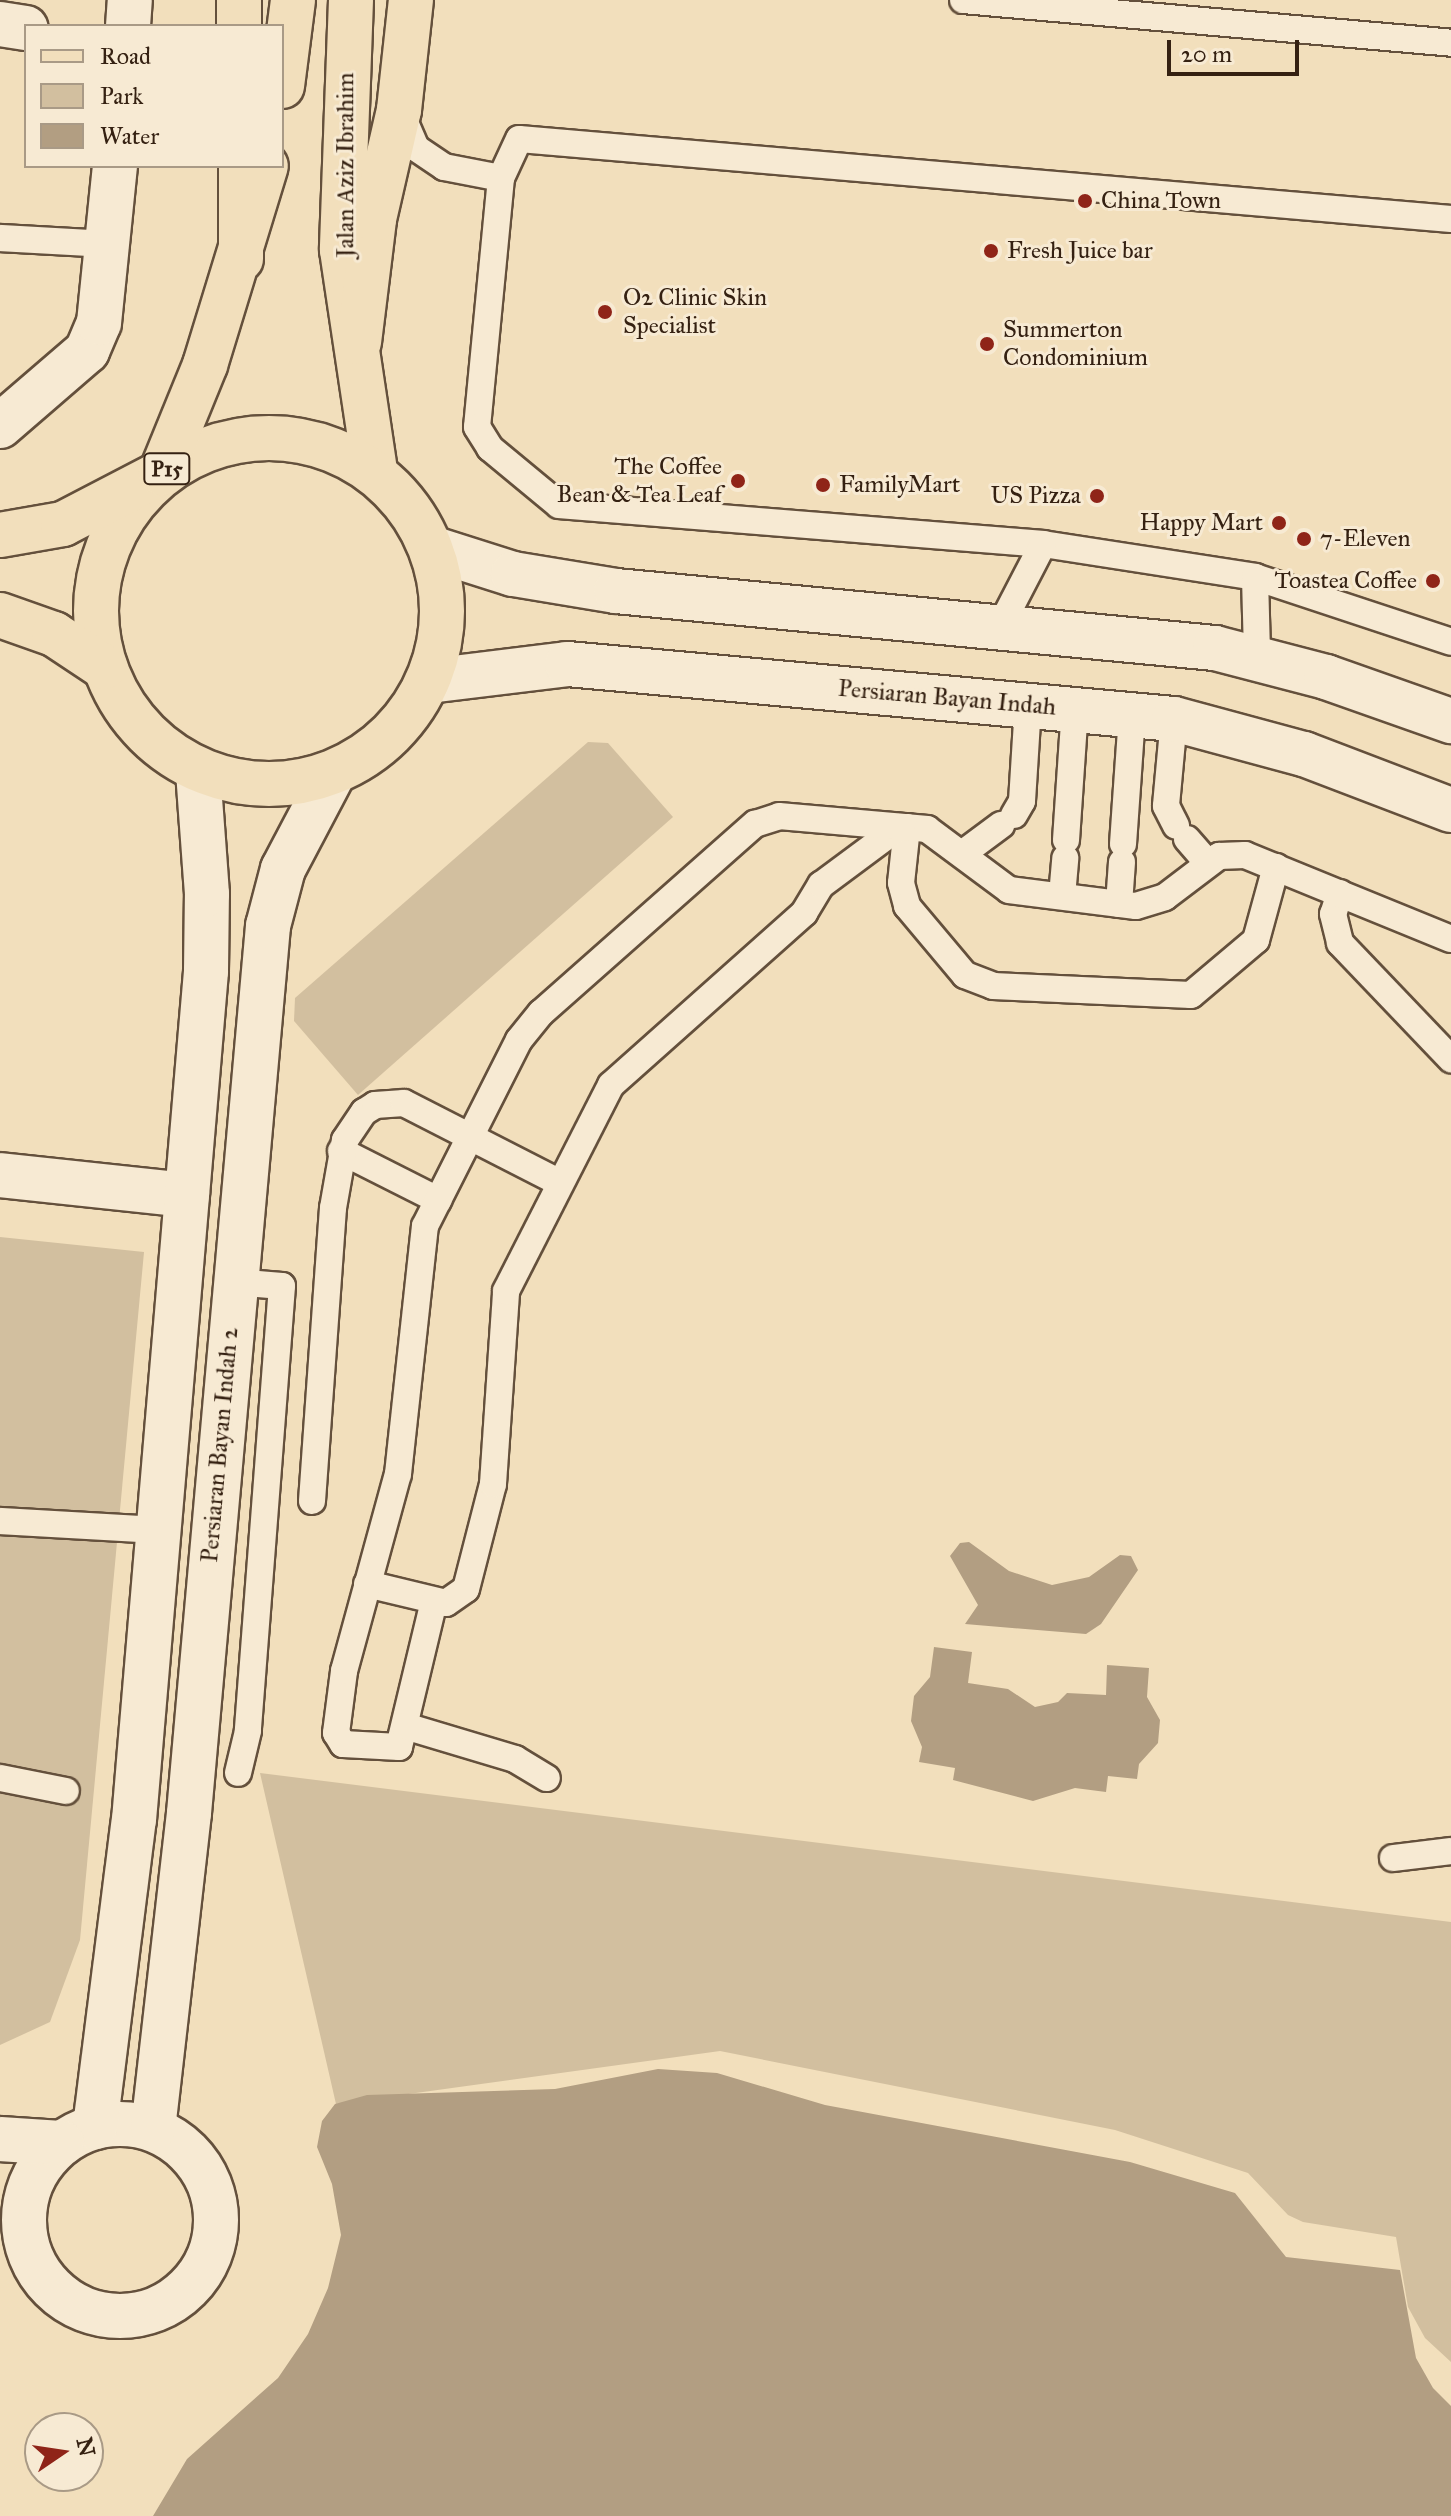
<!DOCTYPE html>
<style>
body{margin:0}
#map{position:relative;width:1451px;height:2516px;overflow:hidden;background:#f2dfbc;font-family:"IM FELL Great Primer",serif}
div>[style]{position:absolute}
.green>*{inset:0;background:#d2bf9f}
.water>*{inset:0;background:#b29e82}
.roads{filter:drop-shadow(2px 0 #64503c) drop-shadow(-2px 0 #64503c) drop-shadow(0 2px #64503c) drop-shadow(0 -2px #64503c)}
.lane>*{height:26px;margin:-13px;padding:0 13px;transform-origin:13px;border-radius:13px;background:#f7ead3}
.street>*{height:44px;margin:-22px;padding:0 22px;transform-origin:22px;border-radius:22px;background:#f7ead3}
.street>.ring{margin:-22px;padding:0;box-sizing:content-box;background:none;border:44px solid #f7ead3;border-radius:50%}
.secondary>*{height:44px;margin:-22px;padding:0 22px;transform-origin:22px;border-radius:22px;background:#f7ead3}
.primary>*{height:44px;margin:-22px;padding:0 22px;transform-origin:22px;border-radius:22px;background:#f2dfbc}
.primary>.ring{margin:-22px;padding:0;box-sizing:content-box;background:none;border:44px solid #f2dfbc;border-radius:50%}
.highway>*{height:44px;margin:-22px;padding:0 22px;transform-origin:22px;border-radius:22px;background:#f2dfbc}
.dots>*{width:22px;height:22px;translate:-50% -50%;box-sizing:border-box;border:4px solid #f7ead3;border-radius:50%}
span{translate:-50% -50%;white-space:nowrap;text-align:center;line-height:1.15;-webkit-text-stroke:6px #f7ead3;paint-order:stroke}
.shield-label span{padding:2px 6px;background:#f7ead3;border:2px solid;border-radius:6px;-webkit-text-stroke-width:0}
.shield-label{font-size:22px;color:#352112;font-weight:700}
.street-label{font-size:24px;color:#352112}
.poi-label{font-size:24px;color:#352112}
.left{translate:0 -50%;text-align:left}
.right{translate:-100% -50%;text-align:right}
.legend{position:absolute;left:24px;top:24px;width:260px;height:144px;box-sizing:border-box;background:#f7ead3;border:2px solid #a99a86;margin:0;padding:10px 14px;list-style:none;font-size:24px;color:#352112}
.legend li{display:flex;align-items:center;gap:16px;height:40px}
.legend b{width:40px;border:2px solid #a99a86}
.north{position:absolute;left:24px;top:2412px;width:80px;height:80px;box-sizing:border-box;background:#f7ead3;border:2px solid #a99a86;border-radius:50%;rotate:77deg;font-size:22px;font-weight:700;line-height:32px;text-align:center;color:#352112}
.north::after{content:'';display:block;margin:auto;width:28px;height:36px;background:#8f2418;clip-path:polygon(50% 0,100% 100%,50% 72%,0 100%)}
.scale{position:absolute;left:1167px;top:40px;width:132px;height:36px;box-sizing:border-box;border:4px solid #352112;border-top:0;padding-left:10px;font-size:24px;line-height:28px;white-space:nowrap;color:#352112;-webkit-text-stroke:6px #f7ead3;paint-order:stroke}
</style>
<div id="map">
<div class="green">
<i style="clip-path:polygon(588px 742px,608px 743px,673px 817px,358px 1095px,294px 1021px,295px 998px)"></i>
<i style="clip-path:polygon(0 1237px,144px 1252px,80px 1940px,50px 2022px,0 2045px)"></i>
<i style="clip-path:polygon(260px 1773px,1451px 1922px,1451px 2362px,1425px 2338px,1408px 2307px,1396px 2237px,1303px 2222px,1288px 2215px,1248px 2173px,1115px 2130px,720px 2051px,336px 2104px)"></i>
</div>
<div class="water">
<i style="clip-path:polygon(969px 1542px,1009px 1571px,1052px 1585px,1089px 1577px,1120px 1555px,1131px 1556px,1138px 1570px,1101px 1624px,1086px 1634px,965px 1624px,978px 1605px,950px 1556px,960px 1543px)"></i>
<i style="clip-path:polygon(934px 1647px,972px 1652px,968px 1683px,1008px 1689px,1035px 1707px,1058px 1702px,1067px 1693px,1106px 1695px,1107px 1665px,1149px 1668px,1147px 1697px,1160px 1720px,1158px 1743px,1139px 1764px,1137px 1779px,1108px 1776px,1106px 1792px,1075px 1788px,1033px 1801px,953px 1780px,955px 1768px,919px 1762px,922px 1747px,911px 1721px,914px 1696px,930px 1677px)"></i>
<i style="clip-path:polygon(658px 2069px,717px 2073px,825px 2105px,1130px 2162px,1235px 2193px,1286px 2257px,1400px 2270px,1416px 2358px,1433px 2388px,1451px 2406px,1451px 2516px,153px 2516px,187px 2459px,278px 2378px,308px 2334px,328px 2288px,341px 2235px,332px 2184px,317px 2147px,322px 2121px,335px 2104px,367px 2095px,555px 2089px)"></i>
</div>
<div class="roads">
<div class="lane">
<i style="left:963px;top:0;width:490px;rotate:5deg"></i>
<i style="left:400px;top:111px;width:40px;rotate:66.6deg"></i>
<i style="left:416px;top:148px;width:34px;rotate:34deg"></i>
<i style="left:444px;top:167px;width:58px;rotate:10.9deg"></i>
<i style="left:1451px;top:219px;width:935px;rotate:-175.09deg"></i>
<i style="left:519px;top:139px;width:43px;rotate:114.8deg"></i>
<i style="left:501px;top:178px;width:250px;rotate:95.5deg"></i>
<i style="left:477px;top:427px;width:25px;rotate:58deg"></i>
<i style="left:490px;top:448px;width:89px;rotate:39.6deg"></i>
<i style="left:559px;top:505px;width:486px;rotate:4.6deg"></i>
<i style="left:1043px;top:544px;width:215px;rotate:8.8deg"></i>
<i style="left:1255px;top:577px;width:206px;rotate:18.3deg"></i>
<i style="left:0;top:238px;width:108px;rotate:3.2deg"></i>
<i style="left:1255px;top:577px;width:79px;rotate:88.5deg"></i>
<i style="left:1000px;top:627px;width:93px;rotate:-62.6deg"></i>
<i style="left:1174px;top:719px;width:87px;rotate:95.3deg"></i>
<i style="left:1166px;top:806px;width:22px;rotate:63deg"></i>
<i style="left:1014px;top:815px;width:16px;rotate:-60deg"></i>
<i style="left:1022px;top:801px;width:96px;rotate:-86.4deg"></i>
<i style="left:907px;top:827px;width:56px;rotate:96.1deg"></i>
<i style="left:901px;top:883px;width:24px;rotate:75deg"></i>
<i style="left:907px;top:906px;width:90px;rotate:50deg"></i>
<i style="left:965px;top:975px;width:30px;rotate:21deg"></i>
<i style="left:993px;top:986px;width:198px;rotate:2.6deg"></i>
<i style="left:1191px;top:995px;width:85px;rotate:-40.2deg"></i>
<i style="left:1256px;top:940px;width:76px;rotate:-74.7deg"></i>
<i style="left:1187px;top:839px;width:32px;rotate:49deg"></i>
<i style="left:1066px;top:840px;width:131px;rotate:-86.1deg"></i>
<i style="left:1123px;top:844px;width:130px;rotate:-86deg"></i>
<i style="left:962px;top:854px;width:49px;rotate:-36.6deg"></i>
<i style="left:1340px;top:893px;width:22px;rotate:108deg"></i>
<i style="left:1333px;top:914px;width:30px;rotate:76deg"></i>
<i style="left:1340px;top:943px;width:161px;rotate:46.3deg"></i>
<i style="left:1062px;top:896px;width:38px;rotate:-85deg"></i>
<i style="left:1119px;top:904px;width:42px;rotate:-85.9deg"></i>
<i style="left:341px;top:1151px;width:109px;rotate:26.8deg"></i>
<i style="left:234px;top:1282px;width:48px;rotate:4.8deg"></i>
<i style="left:282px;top:1286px;width:446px;rotate:94.4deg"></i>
<i style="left:248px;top:1731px;width:43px;rotate:103.4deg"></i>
<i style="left:312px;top:1501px;width:294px;rotate:-85.9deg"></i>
<i style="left:333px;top:1208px;width:69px;rotate:-80deg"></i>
<i style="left:345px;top:1140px;width:34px;rotate:-56deg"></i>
<i style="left:364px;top:1112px;width:13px;rotate:-32deg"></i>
<i style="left:375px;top:1105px;width:29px;rotate:-4deg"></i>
<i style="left:404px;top:1103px;width:175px;rotate:27.1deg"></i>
<i style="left:0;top:1521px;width:158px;rotate:3.3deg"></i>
<i style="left:367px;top:1584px;width:81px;rotate:13.5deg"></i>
<i style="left:446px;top:1603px;width:24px;rotate:-35deg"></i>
<i style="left:466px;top:1589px;width:108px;rotate:-75.6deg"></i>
<i style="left:493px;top:1484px;width:193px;rotate:-86.1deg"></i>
<i style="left:506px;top:1291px;width:231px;rotate:-63deg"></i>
<i style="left:611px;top:1085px;width:259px;rotate:-41.7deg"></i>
<i style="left:804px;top:913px;width:33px;rotate:-59deg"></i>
<i style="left:821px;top:885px;width:97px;rotate:-36.6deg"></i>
<i style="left:434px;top:1601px;width:150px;rotate:103.5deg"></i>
<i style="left:399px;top:1747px;width:56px;rotate:-176.9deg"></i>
<i style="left:343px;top:1744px;width:13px;rotate:-122deg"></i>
<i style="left:336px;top:1733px;width:63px;rotate:-82.6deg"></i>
<i style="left:344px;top:1671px;width:204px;rotate:-74.7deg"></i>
<i style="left:398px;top:1474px;width:249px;rotate:-83.8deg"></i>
<i style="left:425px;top:1226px;width:208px;rotate:-63.2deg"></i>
<i style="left:519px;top:1040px;width:35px;rotate:-51deg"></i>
<i style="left:541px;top:1013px;width:286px;rotate:-41.5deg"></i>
<i style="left:755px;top:824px;width:25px;rotate:-18deg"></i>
<i style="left:779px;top:816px;width:149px;rotate:5deg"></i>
<i style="left:927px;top:829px;width:102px;rotate:36.6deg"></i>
<i style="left:1009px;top:890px;width:128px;rotate:7.2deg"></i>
<i style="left:1136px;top:906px;width:30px;rotate:-17deg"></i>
<i style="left:1165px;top:897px;width:68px;rotate:-37.2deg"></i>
<i style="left:1219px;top:856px;width:26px;rotate:-2deg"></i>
<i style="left:1245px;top:855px;width:222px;rotate:22.2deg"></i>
<i style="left:405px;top:1726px;width:115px;rotate:16.7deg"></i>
<i style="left:515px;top:1759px;width:37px;rotate:31deg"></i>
<i style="left:0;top:1778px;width:67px;rotate:11.1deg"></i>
<i style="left:1393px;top:1858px;width:58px;rotate:-6.9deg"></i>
</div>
<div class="street">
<i style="left:0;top:24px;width:26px;rotate:9deg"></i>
<i style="left:128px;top:26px;width:26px;rotate:-86deg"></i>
<i style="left:0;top:426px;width:115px;rotate:-40.8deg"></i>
<i style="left:87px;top:351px;width:30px;rotate:-67deg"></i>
<i style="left:99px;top:323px;width:158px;rotate:-84.2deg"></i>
<i style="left:0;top:1175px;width:188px;rotate:6.1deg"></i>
<i class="ring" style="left:24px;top:2124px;width:148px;height:148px"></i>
<i style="left:95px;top:2127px;width:309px;rotate:-82.8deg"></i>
<i style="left:134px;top:1820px;width:852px;rotate:-85.15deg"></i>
<i style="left:206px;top:971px;width:77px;rotate:-89.3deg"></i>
<i style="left:207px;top:894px;width:124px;rotate:-94.2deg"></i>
<i style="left:153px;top:2129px;width:318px;rotate:-83.5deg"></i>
<i style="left:189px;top:1813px;width:891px;rotate:-84.91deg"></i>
<i style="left:268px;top:926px;width:59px;rotate:-75.3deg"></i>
<i style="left:283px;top:869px;width:107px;rotate:-62.2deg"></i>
<i style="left:0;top:2139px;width:62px;rotate:3.7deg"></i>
</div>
<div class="secondary">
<i style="left:431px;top:548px;width:86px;rotate:17.6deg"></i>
<i style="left:513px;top:574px;width:104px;rotate:9.4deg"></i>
<i style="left:616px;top:591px;width:602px;rotate:5.44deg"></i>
<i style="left:1215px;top:648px;width:115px;rotate:14.6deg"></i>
<i style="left:1326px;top:677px;width:133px;rotate:19.4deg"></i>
<i style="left:429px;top:681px;width:139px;rotate:-7deg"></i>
<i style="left:567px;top:664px;width:609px;rotate:5.18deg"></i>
<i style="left:1174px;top:719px;width:135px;rotate:15.1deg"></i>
<i style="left:1304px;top:754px;width:157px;rotate:20.9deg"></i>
</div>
<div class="primary">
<i style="left:351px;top:0;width:250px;rotate:92.1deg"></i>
<i style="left:342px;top:250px;width:224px;rotate:81.5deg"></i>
<i style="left:282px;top:86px;width:87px;rotate:-82.7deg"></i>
<i class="ring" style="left:96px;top:438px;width:302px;height:302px"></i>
<i style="left:0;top:535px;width:64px;rotate:-9.9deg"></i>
<i style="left:63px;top:524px;width:110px;rotate:-27.5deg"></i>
<i style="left:161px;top:473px;width:117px;rotate:-67.8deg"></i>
<i style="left:205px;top:365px;width:208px;rotate:-73deg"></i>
<i style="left:0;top:615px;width:57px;rotate:19.4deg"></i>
<i style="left:54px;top:634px;width:60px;rotate:33.4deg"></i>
</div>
<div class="highway">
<i style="left:239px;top:0;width:26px;rotate:90deg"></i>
<i style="left:241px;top:166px;width:93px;rotate:90deg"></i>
<i style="left:359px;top:342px;width:124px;rotate:-83deg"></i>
<i style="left:374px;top:219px;width:112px;rotate:-77.1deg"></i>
<i style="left:399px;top:110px;width:111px;rotate:-83.8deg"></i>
</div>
</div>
<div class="dots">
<i style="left:1085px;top:201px;background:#8f2418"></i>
<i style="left:991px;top:251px;background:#8f2418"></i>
<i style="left:605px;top:312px;background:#8f2418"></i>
<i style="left:987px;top:344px;background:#8f2418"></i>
<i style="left:738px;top:481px;background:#8f2418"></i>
<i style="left:823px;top:485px;background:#8f2418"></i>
<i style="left:1097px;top:496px;background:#8f2418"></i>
<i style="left:1279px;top:523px;background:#8f2418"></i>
<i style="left:1304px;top:539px;background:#8f2418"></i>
<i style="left:1433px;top:581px;background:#8f2418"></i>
</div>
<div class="shield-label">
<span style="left:167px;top:469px">P15</span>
</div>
<div class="street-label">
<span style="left:346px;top:165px;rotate:-90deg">Jalan Aziz Ibrahim</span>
<span style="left:947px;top:698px;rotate:5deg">Persiaran Bayan Indah</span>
<span style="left:220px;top:1445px;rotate:-85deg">Persiaran Bayan Indah 2</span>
</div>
<div class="poi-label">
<span class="left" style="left:1101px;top:201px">China Town</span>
<span class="left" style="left:1007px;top:251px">Fresh Juice bar</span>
<span class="left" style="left:623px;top:312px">O2 Clinic Skin<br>Specialist</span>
<span class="left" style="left:1003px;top:344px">Summerton<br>Condominium</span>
<span class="right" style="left:722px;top:481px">The Coffee<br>Bean &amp; Tea Leaf</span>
<span class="left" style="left:839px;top:485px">FamilyMart</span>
<span class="right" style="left:1081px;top:496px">US Pizza</span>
<span class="right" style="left:1263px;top:523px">Happy Mart</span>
<span class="left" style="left:1320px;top:539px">7-Eleven</span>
<span class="right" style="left:1417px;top:581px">Toastea Coffee</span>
</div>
<ul class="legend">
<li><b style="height:10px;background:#f2dfbc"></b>Road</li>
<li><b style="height:22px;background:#d2bf9f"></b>Park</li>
<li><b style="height:22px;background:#b29e82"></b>Water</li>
</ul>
<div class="north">N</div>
<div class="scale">20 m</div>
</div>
